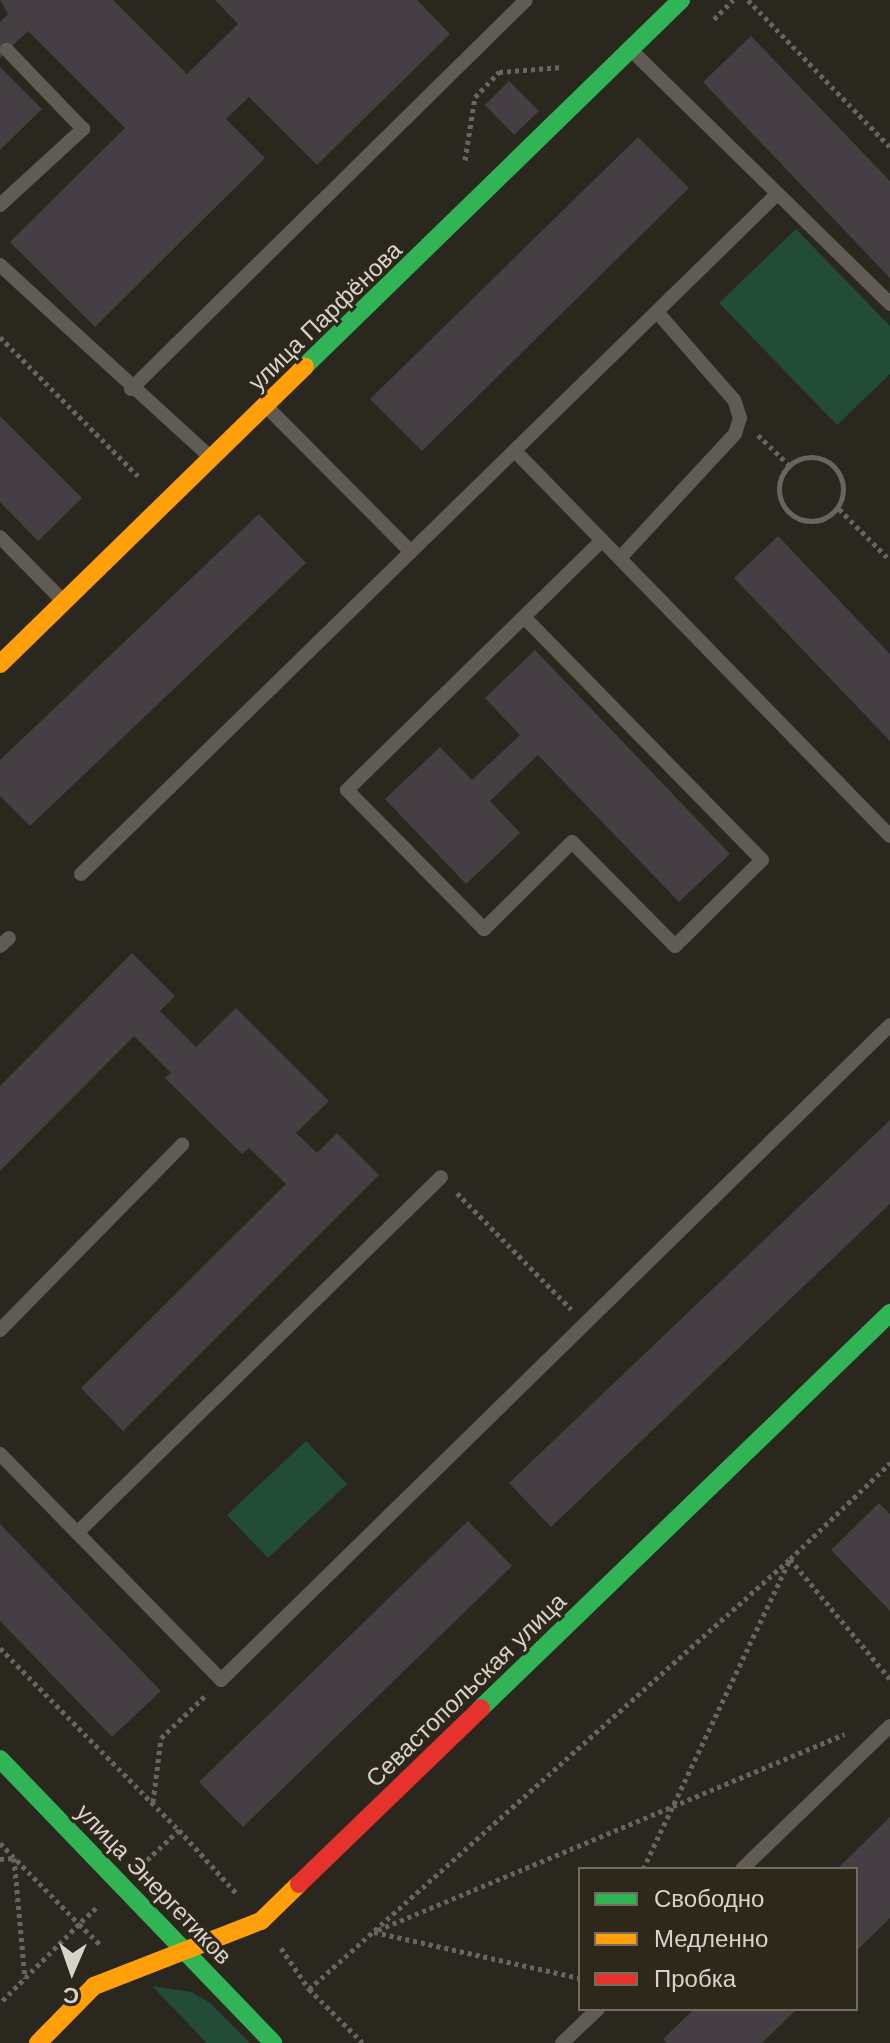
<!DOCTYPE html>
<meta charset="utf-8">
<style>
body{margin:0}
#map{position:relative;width:890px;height:2043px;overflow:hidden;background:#2a271f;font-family:Helvetica,sans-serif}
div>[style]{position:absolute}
.green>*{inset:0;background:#234c38}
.building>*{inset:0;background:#453e42}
.path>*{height:5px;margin-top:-2.5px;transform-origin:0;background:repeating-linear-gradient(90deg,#6a645f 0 4px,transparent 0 8px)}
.path>.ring{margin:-2.5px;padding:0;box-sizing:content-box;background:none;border:5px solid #6a645f;border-radius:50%}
.lane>*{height:14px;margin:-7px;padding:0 7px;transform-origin:7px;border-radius:7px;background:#615b55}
.fast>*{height:18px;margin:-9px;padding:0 9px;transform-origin:9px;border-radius:9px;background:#30b455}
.slow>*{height:18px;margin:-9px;padding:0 9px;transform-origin:9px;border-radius:9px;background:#ff9f0a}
.jam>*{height:18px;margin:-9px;padding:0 9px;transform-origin:9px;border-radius:9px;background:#e5322d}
span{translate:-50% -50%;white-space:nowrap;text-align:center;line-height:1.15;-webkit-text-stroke:6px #2e281b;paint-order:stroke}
.street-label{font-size:24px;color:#d7d3cb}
.legend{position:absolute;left:578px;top:1867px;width:280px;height:144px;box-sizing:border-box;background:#2e281b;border:2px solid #726c61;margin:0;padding:10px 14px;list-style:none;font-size:24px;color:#d7d3cb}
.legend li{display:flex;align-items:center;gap:16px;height:40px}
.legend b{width:40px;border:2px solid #726c61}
.north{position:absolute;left:32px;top:1931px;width:80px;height:80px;-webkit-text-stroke:6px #2e281b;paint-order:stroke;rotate:182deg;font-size:22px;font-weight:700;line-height:32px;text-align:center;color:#d7d3cb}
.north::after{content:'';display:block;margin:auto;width:28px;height:36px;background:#d7d3cb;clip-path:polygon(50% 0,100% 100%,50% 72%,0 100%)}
</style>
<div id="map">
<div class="green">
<i style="clip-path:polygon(796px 229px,890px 326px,890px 374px,837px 425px,719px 303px)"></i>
<i style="clip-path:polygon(306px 1441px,347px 1484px,268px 1558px,227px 1515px)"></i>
<i style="clip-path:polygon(152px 1986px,191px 1992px,209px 2002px,250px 2043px,207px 2043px)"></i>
</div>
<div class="building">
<i style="clip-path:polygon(0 0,113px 0,187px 74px,238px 24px,215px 0,417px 0,450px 34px,317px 165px,249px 97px,226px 119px,265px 158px,95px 327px,10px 242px,125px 128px,28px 31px,0 58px,0 22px,8px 14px)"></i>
<i style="clip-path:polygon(751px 36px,890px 181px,890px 278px,703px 82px)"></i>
<i style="clip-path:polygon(0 67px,42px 109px,0 150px)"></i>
<i style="clip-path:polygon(509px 81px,539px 111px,514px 135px,485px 105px)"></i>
<i style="clip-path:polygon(638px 137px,689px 188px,422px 451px,370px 399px)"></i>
<i style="clip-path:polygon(0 416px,82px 498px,38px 541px,0 502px)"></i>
<i style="clip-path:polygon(259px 514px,306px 563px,30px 826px,0 796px,0 760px)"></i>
<i style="clip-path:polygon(778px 536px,890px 654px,890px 741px,734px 578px)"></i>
<i style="clip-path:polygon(535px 650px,730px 854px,679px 902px,538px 755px,490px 801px,520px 833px,466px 884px,385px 799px,440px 747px,472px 780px,520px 735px,485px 698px)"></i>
<i style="clip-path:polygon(132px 953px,175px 996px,160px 1011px,196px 1047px,236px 1008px,329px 1101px,296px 1133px,317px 1153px,337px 1133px,379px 1175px,123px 1431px,81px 1388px,286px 1184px,249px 1148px,242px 1154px,165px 1078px,171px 1073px,134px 1036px,0 1171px,0 1086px)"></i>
<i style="clip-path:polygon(890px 1120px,890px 1204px,551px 1527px,509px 1483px)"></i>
<i style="clip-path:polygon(879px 1503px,890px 1514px,890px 1611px,831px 1550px)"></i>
<i style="clip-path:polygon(468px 1521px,512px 1566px,243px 1827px,199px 1782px)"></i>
<i style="clip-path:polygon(0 1524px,161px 1691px,112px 1737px,0 1621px)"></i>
<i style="clip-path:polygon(890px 1817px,890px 1918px,856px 1951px,856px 1869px,837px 1869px)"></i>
<i style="clip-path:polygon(694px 2009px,797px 2009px,762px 2043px,667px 2043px,663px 2039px)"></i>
</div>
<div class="path">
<i style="left:748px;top:0;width:204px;rotate:46deg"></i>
<i style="left:714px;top:19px;width:27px;rotate:-45deg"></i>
<i style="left:465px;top:160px;width:64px;rotate:-81deg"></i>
<i style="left:475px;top:97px;width:35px;rotate:-46deg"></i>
<i style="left:499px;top:72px;width:63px;rotate:-4.5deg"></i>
<i style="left:0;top:337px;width:199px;rotate:45.2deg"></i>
<i style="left:758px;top:435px;width:42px;rotate:44deg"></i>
<i class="ring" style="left:779px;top:457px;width:59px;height:59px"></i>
<i style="left:839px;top:509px;width:72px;rotate:45deg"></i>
<i style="left:457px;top:1193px;width:163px;rotate:45.5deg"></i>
<i style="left:0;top:1648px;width:255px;rotate:45.5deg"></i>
<i style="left:153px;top:1802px;width:64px;rotate:-82.9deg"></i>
<i style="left:161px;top:1738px;width:61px;rotate:-43.7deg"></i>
<i style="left:0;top:1843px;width:113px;rotate:45.7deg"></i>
<i style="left:79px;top:1924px;width:112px;rotate:135deg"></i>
<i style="left:0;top:1859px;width:14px;rotate:-4deg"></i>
<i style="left:14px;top:1858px;width:121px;rotate:84.8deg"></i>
<i style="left:147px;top:1860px;width:44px;rotate:-43.2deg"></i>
<i style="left:179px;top:1830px;width:86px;rotate:47.8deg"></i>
<i style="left:643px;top:1869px;width:343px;rotate:-64.6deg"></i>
<i style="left:790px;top:1559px;width:156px;rotate:50.2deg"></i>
<i style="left:96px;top:1908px;width:23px;rotate:137deg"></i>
<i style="left:79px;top:1924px;width:30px;rotate:44deg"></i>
<i style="left:378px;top:1930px;width:506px;rotate:-22.77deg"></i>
<i style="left:374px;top:1932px;width:211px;rotate:12.6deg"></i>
<i style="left:281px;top:1948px;width:50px;rotate:55.7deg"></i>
<i style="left:309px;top:1989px;width:76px;rotate:45deg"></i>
<i style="left:309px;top:1989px;width:645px;rotate:-41.8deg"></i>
<i style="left:790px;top:1559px;width:139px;rotate:-43.8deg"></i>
</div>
<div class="lane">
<i style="left:631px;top:50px;width:363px;rotate:44.4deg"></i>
<i style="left:0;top:205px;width:113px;rotate:-42.5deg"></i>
<i style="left:83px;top:129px;width:110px;rotate:-133.9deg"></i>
<i style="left:0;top:265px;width:286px;rotate:42.4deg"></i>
<i style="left:131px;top:389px;width:554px;rotate:-44.56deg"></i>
<i style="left:267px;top:407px;width:204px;rotate:45.2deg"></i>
<i style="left:515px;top:451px;width:537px;rotate:45.75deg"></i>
<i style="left:0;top:537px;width:91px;rotate:45.4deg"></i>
<i style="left:620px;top:558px;width:169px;rotate:-47.2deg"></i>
<i style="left:735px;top:434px;width:17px;rotate:-73deg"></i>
<i style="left:740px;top:418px;width:19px;rotate:-108deg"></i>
<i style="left:734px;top:400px;width:117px;rotate:-131.2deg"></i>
<i style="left:524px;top:617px;width:340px;rotate:45.6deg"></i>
<i style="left:762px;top:860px;width:122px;rotate:135.3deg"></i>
<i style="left:675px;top:946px;width:146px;rotate:-134.7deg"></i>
<i style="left:572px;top:842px;width:124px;rotate:135.3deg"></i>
<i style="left:484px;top:929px;width:195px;rotate:-134.6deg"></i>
<i style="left:347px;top:790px;width:357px;rotate:-44.4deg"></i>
<i style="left:81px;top:874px;width:973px;rotate:-44.33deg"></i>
<i style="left:0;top:946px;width:12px;rotate:-42deg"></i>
<i style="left:0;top:1330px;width:260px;rotate:-45.5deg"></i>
<i style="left:0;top:1454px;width:316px;rotate:45.6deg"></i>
<i style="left:221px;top:1680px;width:936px;rotate:-44.39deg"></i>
<i style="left:77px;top:1533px;width:509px;rotate:-44.36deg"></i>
<i style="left:742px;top:1869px;width:206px;rotate:-44deg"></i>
<i style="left:562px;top:2043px;width:50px;rotate:-43.4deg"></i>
</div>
<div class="fast">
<i style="left:305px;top:366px;width:525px;rotate:-44.23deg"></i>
<i style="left:481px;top:1708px;width:569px;rotate:-44deg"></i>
<i style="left:0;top:1759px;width:394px;rotate:46.1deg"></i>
</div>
<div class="slow">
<i style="left:0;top:664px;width:426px;rotate:-44.3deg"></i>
<i style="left:38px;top:2043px;width:80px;rotate:-45.5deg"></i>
<i style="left:94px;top:1986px;width:179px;rotate:-21.3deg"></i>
<i style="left:261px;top:1921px;width:53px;rotate:-44.2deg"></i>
</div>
<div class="jam">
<i style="left:299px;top:1884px;width:253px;rotate:-44deg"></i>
</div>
<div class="street-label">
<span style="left:325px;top:316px;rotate:-44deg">улица Парфёнова</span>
<span style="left:466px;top:1690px;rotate:-44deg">Севастопольская улица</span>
<span style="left:154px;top:1884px;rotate:46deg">улица Энергетиков</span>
</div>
<ul class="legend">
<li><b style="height:10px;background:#30b455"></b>Свободно</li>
<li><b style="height:10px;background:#ff9f0a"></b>Медленно</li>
<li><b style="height:10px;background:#e5322d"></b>Пробка</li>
</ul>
<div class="north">С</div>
</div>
